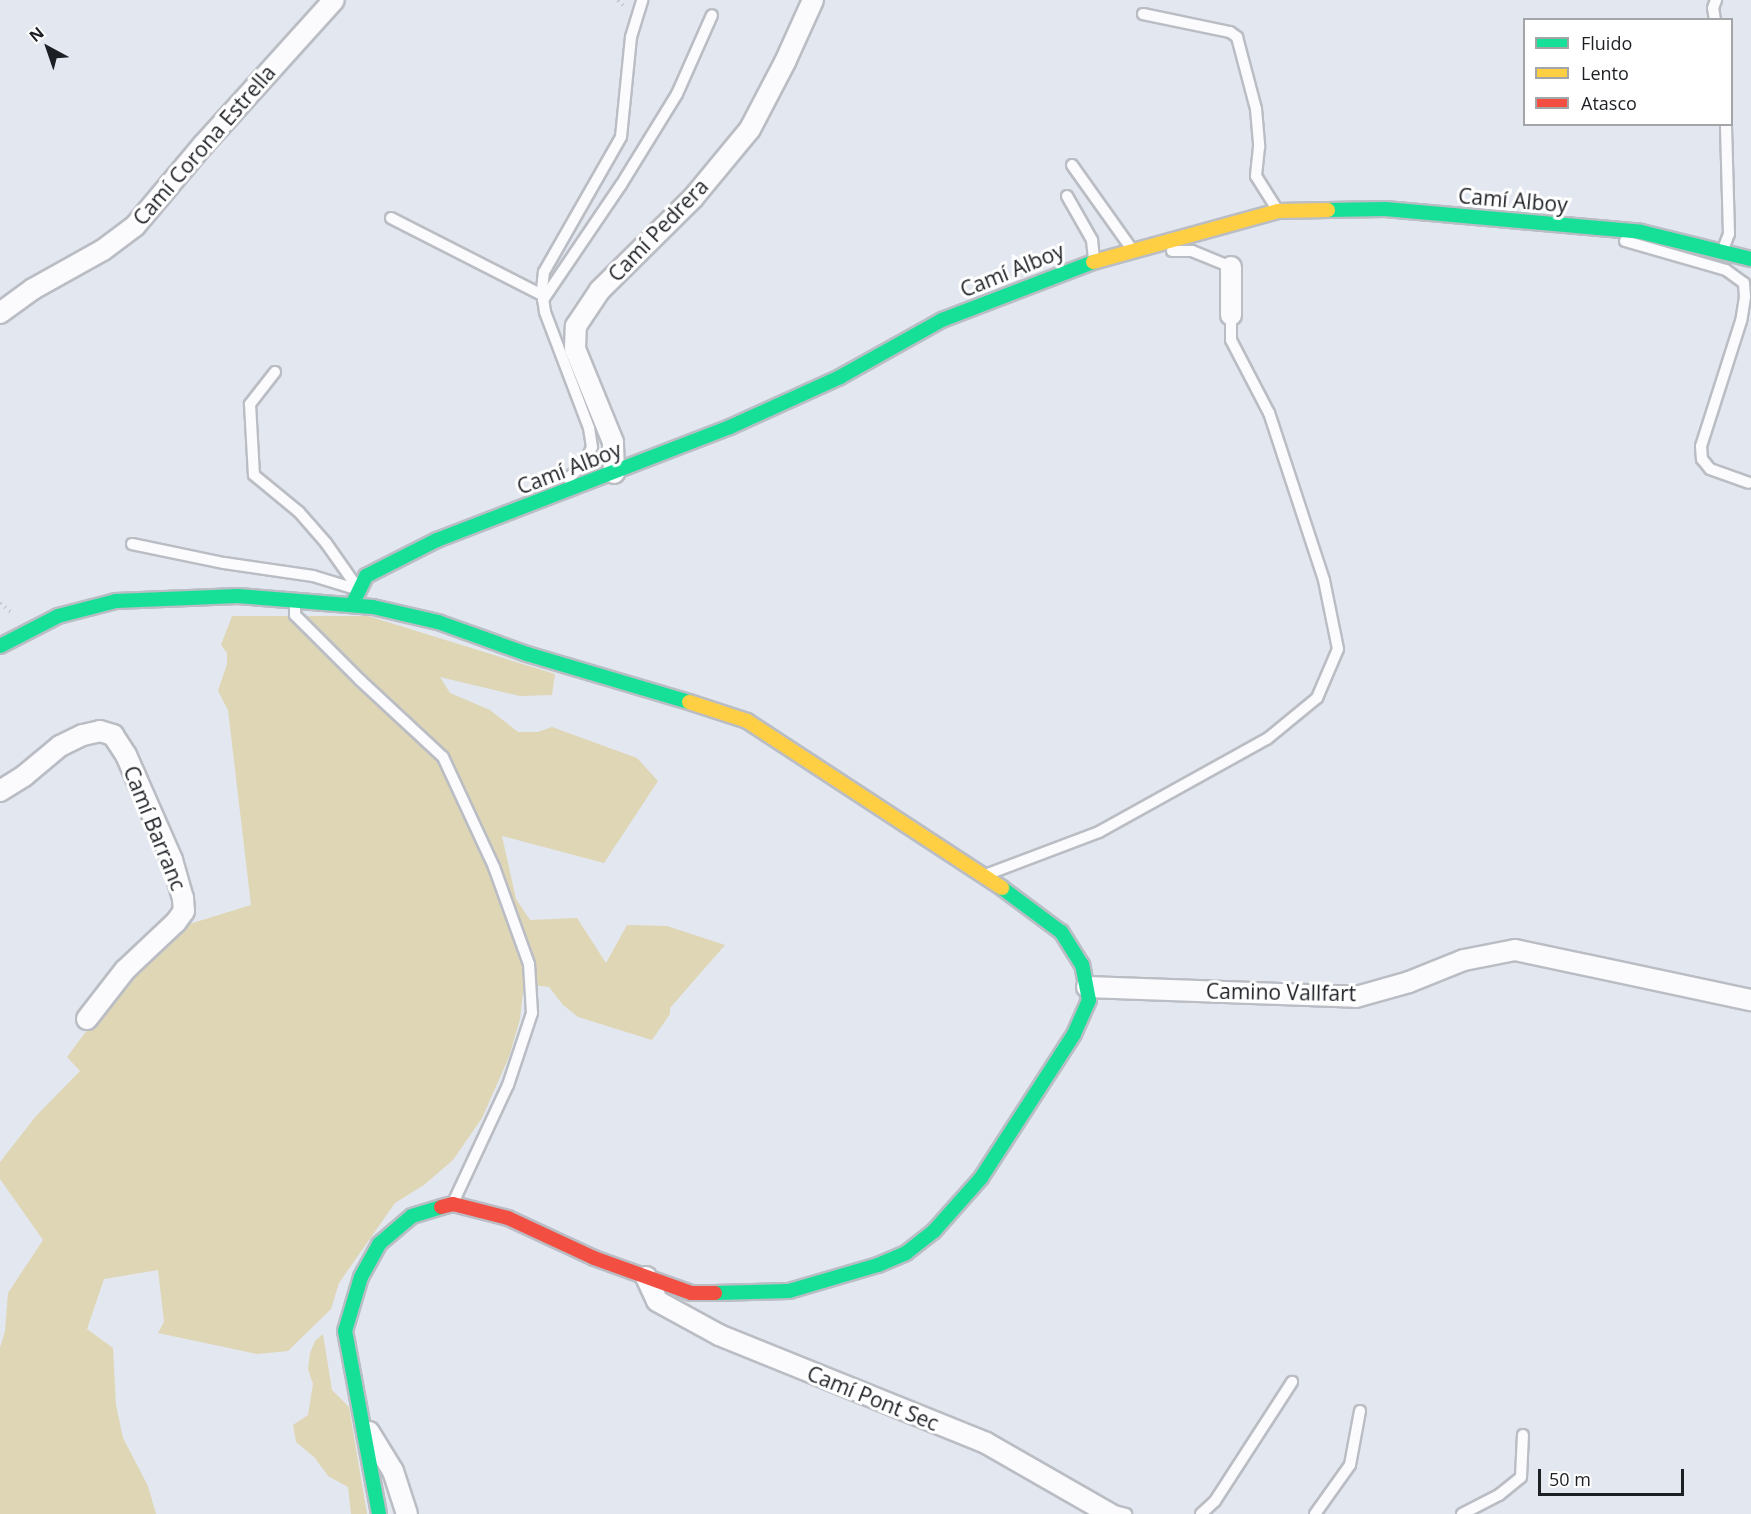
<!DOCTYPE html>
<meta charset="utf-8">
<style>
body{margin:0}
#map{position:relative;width:1751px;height:1514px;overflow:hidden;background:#e3e7f0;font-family:"Open Sans",sans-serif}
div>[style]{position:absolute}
.green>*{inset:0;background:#ded6b5}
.path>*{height:4px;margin-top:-2px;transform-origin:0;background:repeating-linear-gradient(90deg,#c6c8cb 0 1.5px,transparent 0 6px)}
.roads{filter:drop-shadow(2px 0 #babdc4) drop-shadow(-2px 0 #babdc4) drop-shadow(0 2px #babdc4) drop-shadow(0 -2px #babdc4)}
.lane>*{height:10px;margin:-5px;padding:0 5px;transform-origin:5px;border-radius:5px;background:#fbfbfd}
.street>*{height:20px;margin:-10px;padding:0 10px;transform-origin:10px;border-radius:10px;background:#fbfbfd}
.fast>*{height:14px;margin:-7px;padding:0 7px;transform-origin:7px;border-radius:7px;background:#16e098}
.slow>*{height:14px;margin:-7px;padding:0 7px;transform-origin:7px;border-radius:7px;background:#ffcf43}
.jam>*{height:14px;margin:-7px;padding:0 7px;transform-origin:7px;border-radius:7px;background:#f24e42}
span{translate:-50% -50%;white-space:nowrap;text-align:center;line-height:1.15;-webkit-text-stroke:6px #fff;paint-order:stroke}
.street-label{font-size:21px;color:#1c1f24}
.legend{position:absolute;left:1523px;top:18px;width:210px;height:108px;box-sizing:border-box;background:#fff;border:2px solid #a4a5a7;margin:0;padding:8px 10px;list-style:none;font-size:18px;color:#1c1f24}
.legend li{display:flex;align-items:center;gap:12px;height:30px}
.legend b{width:30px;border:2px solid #a4a5a7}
.north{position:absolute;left:18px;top:18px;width:60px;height:60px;-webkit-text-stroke:4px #fff;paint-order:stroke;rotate:320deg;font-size:16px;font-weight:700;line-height:24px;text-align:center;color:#1c1f24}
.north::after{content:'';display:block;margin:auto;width:21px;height:27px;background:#1c1f24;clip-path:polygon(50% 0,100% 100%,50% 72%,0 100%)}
.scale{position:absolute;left:1538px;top:1469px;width:146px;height:27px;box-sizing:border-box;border:3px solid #1c1f24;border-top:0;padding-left:8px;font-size:18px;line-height:21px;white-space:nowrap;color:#1c1f24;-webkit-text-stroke:4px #fff;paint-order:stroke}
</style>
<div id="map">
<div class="green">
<i style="clip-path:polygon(232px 616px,368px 616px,555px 674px,552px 695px,520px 696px,440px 677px,450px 693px,490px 710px,518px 732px,538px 732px,552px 727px,637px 758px,658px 781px,604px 863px,502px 836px,516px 899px,530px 920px,577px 918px,606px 963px,627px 925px,667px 926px,725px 945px,670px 1008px,670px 1014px,652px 1040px,578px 1017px,563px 1005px,549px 987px,524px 984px,520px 1019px,509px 1057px,482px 1118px,453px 1160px,424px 1185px,395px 1203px,339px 1283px,331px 1309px,288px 1351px,257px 1354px,158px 1333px,164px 1322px,158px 1270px,104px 1279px,87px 1329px,113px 1348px,116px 1405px,123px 1438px,148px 1486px,156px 1514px,0 1514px,0 1348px,5px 1331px,8px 1293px,43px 1240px,0 1179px,0 1162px,36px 1116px,80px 1071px,67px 1057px,132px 970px,183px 926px,251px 905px,228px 710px,218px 691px,227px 664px,227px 653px,221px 645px)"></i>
<i style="clip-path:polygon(323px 1334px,332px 1390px,349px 1407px,367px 1514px,351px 1514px,348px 1487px,328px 1476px,315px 1458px,296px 1442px,293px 1425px,308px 1415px,313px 1384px,308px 1369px,310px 1353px,315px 1341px)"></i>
</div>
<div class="path">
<i style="left:618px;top:0;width:11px;rotate:45deg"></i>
<i style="left:0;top:603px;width:17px;rotate:40deg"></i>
</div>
<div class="roads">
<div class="lane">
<i style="left:1143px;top:14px;width:89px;rotate:11.7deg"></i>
<i style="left:1230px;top:32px;width:9px;rotate:36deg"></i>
<i style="left:1237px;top:37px;width:74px;rotate:75.2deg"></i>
<i style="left:1256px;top:109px;width:38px;rotate:85deg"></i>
<i style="left:1259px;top:147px;width:29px;rotate:96deg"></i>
<i style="left:1256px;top:176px;width:41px;rotate:57.8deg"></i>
<i style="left:1715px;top:20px;width:12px;rotate:-99deg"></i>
<i style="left:1713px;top:8px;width:9px;rotate:-69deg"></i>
<i style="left:1072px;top:165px;width:102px;rotate:54.6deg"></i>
<i style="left:1067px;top:196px;width:51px;rotate:60.4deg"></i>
<i style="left:1092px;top:240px;width:20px;rotate:84deg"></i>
<i style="left:391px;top:218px;width:169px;rotate:27deg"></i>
<i style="left:1625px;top:241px;width:105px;rotate:16deg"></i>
<i style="left:1726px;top:270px;width:22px;rotate:36deg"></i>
<i style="left:1744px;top:283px;width:14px;rotate:86deg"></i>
<i style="left:1745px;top:297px;width:24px;rotate:99deg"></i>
<i style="left:1741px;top:321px;width:131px;rotate:107.7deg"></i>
<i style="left:1701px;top:446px;width:13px;rotate:86deg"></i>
<i style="left:1702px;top:459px;width:13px;rotate:51deg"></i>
<i style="left:1710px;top:469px;width:41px;rotate:19.7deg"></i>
<i style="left:1172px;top:251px;width:20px"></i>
<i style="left:1192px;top:251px;width:42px;rotate:22.3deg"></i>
<i style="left:1722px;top:252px;width:19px;rotate:-69deg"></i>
<i style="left:1729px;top:234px;width:110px;rotate:-91.6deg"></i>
<i style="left:543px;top:300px;width:139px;rotate:-55.9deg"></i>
<i style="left:621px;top:185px;width:107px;rotate:-58.4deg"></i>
<i style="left:677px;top:94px;width:86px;rotate:-66.1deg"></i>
<i style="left:275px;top:372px;width:41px;rotate:128deg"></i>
<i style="left:250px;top:404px;width:71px;rotate:86.8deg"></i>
<i style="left:254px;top:475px;width:58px;rotate:39.4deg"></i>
<i style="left:299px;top:512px;width:41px;rotate:48.9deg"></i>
<i style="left:326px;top:543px;width:54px;rotate:54.8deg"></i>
<i style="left:568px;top:478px;width:22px;rotate:-39deg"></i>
<i style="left:585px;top:464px;width:18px;rotate:-68deg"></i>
<i style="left:592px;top:447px;width:19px;rotate:-99deg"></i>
<i style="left:589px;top:428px;width:124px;rotate:-110.8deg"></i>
<i style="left:545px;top:312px;width:22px;rotate:-98deg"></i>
<i style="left:542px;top:290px;width:18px;rotate:-84deg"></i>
<i style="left:544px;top:272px;width:155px;rotate:-60.3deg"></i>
<i style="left:621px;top:137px;width:100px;rotate:-84.3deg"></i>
<i style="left:631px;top:37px;width:39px;rotate:-73deg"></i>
<i style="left:132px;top:544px;width:94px;rotate:11.7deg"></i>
<i style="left:224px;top:563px;width:90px;rotate:8.3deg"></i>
<i style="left:313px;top:576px;width:48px;rotate:16.9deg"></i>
<i style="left:295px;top:601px;width:14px;rotate:90deg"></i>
<i style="left:295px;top:615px;width:92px;rotate:45deg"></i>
<i style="left:360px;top:680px;width:113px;rotate:42.9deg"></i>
<i style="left:443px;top:757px;width:121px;rotate:65.1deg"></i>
<i style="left:494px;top:867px;width:103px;rotate:70.2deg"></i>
<i style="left:529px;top:964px;width:49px;rotate:86.5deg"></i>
<i style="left:532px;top:1013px;width:76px;rotate:108.4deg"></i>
<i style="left:508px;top:1085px;width:130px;rotate:115deg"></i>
<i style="left:988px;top:874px;width:119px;rotate:-20.7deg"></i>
<i style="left:1099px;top:832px;width:192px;rotate:-29deg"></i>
<i style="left:1267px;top:739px;width:65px;rotate:-39.4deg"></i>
<i style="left:1317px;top:698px;width:53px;rotate:-66.8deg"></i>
<i style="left:1338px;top:649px;width:70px;rotate:-101.5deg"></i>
<i style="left:1324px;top:580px;width:176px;rotate:-108.2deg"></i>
<i style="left:1269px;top:413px;width:82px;rotate:-117.5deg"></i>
<i style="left:1231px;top:340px;width:25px;rotate:-90deg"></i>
<i style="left:1107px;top:1509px;width:20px;rotate:15deg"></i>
<i style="left:1201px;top:1514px;width:19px;rotate:-43deg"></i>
<i style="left:1215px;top:1501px;width:142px;rotate:-57.1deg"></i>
<i style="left:1315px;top:1514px;width:60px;rotate:-54.5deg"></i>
<i style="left:1350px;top:1465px;width:55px;rotate:-79.5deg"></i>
<i style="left:1462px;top:1514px;width:42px;rotate:-27.2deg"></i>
<i style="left:1499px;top:1495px;width:28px;rotate:-39deg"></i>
<i style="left:1521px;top:1477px;width:42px;rotate:-87.3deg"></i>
</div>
<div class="street">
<i style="left:1231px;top:267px;width:48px;rotate:90deg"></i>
<i style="left:0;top:313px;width:41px;rotate:-36deg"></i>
<i style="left:33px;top:289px;width:80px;rotate:-29.1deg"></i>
<i style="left:103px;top:250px;width:40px;rotate:-37deg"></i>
<i style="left:135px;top:226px;width:106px;rotate:-50deg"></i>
<i style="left:203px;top:145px;width:195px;rotate:-47.9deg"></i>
<i style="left:614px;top:473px;width:31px;rotate:-92deg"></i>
<i style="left:613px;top:442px;width:100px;rotate:-112.2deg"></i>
<i style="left:575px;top:349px;width:23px;rotate:-88deg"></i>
<i style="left:576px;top:326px;width:43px;rotate:-56.3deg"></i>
<i style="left:600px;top:290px;width:131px;rotate:-44.7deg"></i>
<i style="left:693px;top:198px;width:89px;rotate:-50.4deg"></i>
<i style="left:750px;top:129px;width:76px;rotate:-62.4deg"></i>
<i style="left:785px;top:62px;width:68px;rotate:-65.7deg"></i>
<i style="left:0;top:791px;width:28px;rotate:-32deg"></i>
<i style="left:24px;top:776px;width:47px;rotate:-39.8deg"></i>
<i style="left:60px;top:746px;width:25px;rotate:-26deg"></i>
<i style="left:83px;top:735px;width:17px;rotate:-13deg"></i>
<i style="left:100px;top:731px;width:14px;rotate:17deg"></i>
<i style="left:113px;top:735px;width:24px;rotate:57deg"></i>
<i style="left:126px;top:755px;width:115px;rotate:66.3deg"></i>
<i style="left:172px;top:860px;width:40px;rotate:74deg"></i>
<i style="left:183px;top:898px;width:13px;rotate:86deg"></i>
<i style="left:184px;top:911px;width:14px;rotate:126deg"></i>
<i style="left:176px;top:922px;width:70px;rotate:136.7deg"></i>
<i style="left:125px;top:970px;width:62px;rotate:127.8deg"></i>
<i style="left:1087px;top:987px;width:269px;rotate:2.1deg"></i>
<i style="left:1356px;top:997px;width:55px;rotate:-15.8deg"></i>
<i style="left:1409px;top:982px;width:59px;rotate:-21.8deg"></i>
<i style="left:1464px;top:960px;width:52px;rotate:-11.1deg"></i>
<i style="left:1515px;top:950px;width:241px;rotate:12deg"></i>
<i style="left:646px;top:1277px;width:26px;rotate:65deg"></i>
<i style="left:657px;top:1301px;width:71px;rotate:28.7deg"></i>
<i style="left:719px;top:1335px;width:288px;rotate:22deg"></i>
<i style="left:986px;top:1443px;width:143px;rotate:29.8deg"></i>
<i style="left:369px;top:1432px;width:46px;rotate:58.4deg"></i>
<i style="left:393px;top:1471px;width:45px;rotate:72deg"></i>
</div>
<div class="fast">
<i style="left:1328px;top:210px;width:57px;rotate:-1deg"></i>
<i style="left:1385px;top:209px;width:257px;rotate:5.1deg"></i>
<i style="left:1641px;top:232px;width:113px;rotate:13.8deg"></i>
<i style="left:352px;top:605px;width:32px;rotate:-64deg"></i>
<i style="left:366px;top:576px;width:80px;rotate:-26.9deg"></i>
<i style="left:437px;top:540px;width:314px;rotate:-21.1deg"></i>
<i style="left:730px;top:427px;width:121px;rotate:-24.4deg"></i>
<i style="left:840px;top:377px;width:117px;rotate:-29.2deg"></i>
<i style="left:942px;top:320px;width:162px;rotate:-21deg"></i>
<i style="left:0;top:646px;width:65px;rotate:-27.3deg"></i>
<i style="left:58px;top:616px;width:60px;rotate:-14.5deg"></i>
<i style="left:116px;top:601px;width:122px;rotate:-2.3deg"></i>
<i style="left:238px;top:596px;width:135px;rotate:4.7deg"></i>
<i style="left:373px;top:607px;width:67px;rotate:13deg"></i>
<i style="left:438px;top:622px;width:95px;rotate:19.8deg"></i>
<i style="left:527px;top:654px;width:169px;rotate:16.5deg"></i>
<i style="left:715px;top:1293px;width:74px;rotate:-1.5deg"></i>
<i style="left:789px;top:1291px;width:93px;rotate:-16.3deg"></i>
<i style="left:878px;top:1265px;width:30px;rotate:-23deg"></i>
<i style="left:906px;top:1253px;width:36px;rotate:-38deg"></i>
<i style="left:934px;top:1231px;width:71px;rotate:-48.4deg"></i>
<i style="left:981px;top:1178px;width:171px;rotate:-57.1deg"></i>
<i style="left:1074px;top:1034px;width:37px;rotate:-66deg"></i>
<i style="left:1089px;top:1000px;width:36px;rotate:-101deg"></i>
<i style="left:1082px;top:965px;width:39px;rotate:-122deg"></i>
<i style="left:1061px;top:932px;width:74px;rotate:-143.3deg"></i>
<i style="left:379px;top:1514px;width:186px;rotate:-100.5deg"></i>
<i style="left:345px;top:1331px;width:56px;rotate:-73.5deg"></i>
<i style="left:361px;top:1277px;width:38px;rotate:-61deg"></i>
<i style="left:379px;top:1244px;width:43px;rotate:-40.3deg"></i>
<i style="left:412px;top:1216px;width:30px;rotate:-17deg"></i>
</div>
<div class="slow">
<i style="left:1093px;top:262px;width:192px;rotate:-15.4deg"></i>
<i style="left:1278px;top:211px;width:50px;rotate:-1.1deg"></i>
<i style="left:689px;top:702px;width:61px;rotate:18.1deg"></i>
<i style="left:747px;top:721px;width:305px;rotate:33.2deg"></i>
</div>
<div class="jam">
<i style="left:441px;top:1207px;width:12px;rotate:-14deg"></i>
<i style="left:453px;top:1204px;width:57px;rotate:14.3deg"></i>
<i style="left:508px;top:1218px;width:95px;rotate:24.9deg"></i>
<i style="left:594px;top:1258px;width:103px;rotate:19.8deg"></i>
<i style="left:691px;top:1293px;width:24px"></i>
</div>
</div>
<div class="street-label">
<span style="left:204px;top:145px;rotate:-49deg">Camí Corona Estrella</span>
<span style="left:1513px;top:200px;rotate:5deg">Camí Alboy</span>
<span style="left:658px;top:230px;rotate:-46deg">Camí Pedrera</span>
<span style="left:1012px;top:270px;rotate:-22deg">Camí Alboy</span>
<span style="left:569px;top:468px;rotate:-21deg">Camí Alboy</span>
<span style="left:155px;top:828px;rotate:68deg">Camí Barranc</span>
<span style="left:1281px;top:992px;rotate:1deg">Camino Vallfart</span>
<span style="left:873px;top:1398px;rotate:22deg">Camí Pont Sec</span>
</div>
<ul class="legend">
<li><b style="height:8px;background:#16e098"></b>Fluido</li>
<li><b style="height:8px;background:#ffcf43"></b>Lento</li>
<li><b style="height:8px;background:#f24e42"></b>Atasco</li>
</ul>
<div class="north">N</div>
<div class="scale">50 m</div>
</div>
